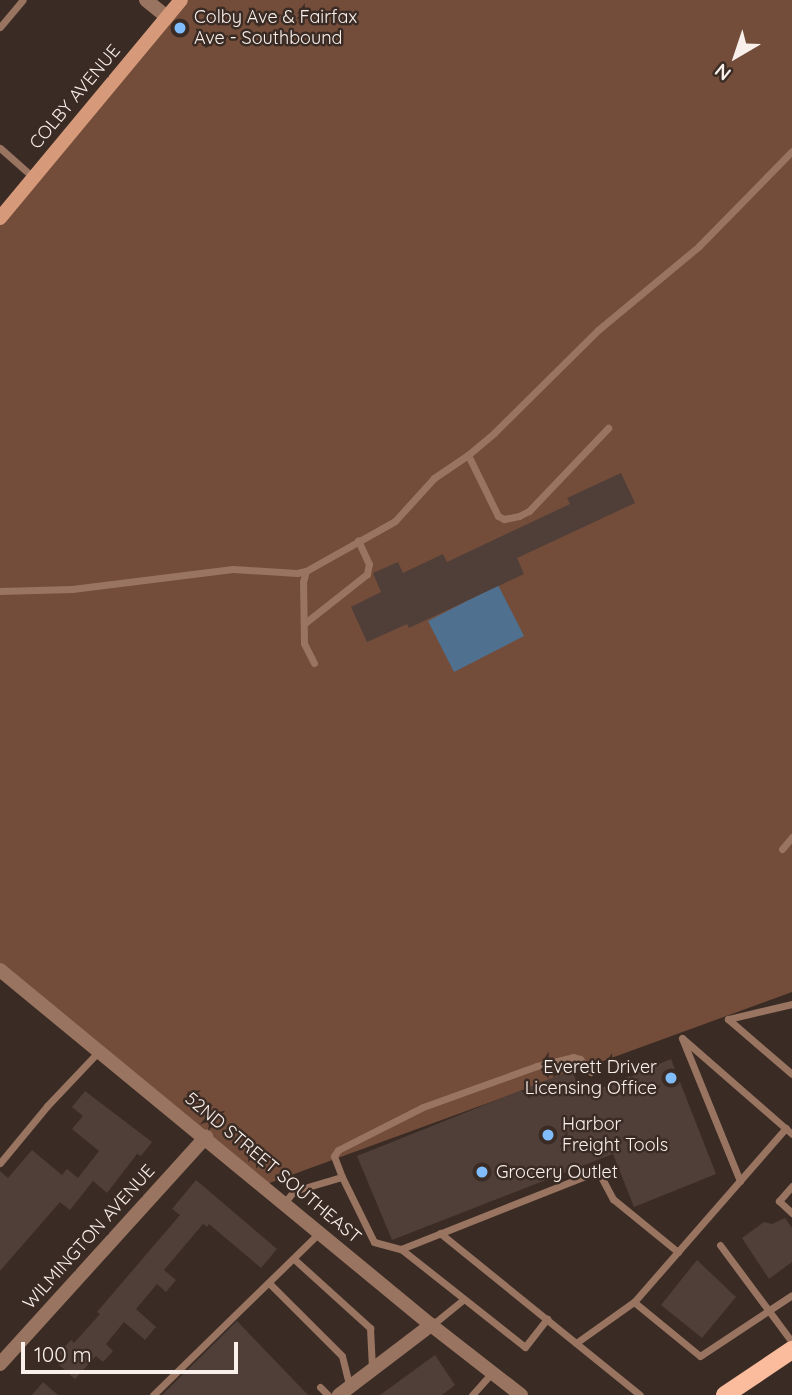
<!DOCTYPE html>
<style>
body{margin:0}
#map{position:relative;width:792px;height:1395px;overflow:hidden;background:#3a2b24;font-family:Quicksand,sans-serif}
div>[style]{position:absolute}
.green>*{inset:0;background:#734d3a}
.water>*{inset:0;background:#507090}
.building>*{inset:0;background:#4f3f38}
.service>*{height:7px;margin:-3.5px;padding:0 3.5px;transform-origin:3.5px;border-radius:3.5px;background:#997460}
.minor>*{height:14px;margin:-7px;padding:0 7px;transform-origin:7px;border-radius:7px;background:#997460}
.tertiary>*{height:14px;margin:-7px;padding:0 7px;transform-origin:7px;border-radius:7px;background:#997460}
.secondary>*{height:14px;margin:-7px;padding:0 7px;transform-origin:7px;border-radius:7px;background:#d69a7b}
.primary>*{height:18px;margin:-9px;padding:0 9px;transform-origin:9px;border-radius:9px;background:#fabc9c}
.dots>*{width:19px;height:19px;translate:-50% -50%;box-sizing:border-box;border:4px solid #3a2b24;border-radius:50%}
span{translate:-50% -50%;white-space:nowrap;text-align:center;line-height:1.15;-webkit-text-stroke:5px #3a2b24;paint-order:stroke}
.poi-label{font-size:18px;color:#faf0eb}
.left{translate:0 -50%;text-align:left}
.right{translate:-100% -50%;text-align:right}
.street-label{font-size:18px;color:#faf0eb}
.north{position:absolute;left:701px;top:21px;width:70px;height:70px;-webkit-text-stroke:5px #3a2b24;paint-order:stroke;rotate:219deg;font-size:19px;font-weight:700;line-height:28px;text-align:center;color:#faf0eb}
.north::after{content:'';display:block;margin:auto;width:24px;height:32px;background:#faf0eb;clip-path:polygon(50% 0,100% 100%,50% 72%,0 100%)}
.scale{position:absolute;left:21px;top:1342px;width:217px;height:32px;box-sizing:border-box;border:4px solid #faf0eb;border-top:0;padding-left:9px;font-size:21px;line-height:24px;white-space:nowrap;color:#faf0eb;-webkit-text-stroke:5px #3a2b24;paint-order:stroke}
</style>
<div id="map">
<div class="green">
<i style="clip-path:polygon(181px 0,792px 0,792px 992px,264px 1185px,0 970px,0 218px)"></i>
</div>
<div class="water">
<i style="clip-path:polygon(498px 585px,524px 636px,454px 672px,428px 621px)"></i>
</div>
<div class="building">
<i style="clip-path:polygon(621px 473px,635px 503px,517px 558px,524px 574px,409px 628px,407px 624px,367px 642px,351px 607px,381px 592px,373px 573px,398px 562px,403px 573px,443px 554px,447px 562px,570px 504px,567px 498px)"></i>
<i style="clip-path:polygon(671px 1059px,716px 1174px,634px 1207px,613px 1154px,392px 1240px,357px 1156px,572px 1070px,582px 1096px)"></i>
<i style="clip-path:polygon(85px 1091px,152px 1142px,141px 1156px,137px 1154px,107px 1193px,93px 1181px,70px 1210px,60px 1202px,0 1271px,0 1171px,8px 1178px,32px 1150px,62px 1175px,67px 1169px,78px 1178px,99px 1151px,72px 1129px,83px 1116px,72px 1107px)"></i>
<i style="clip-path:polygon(196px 1180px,277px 1249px,261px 1268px,209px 1224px,207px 1227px,203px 1224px,164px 1270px,176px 1280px,166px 1292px,157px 1284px,136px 1309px,156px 1327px,145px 1340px,124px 1322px,106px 1344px,113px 1351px,103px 1362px,96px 1356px,75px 1379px,58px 1364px,64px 1358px,59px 1353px,71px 1340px,74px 1343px,100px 1314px,97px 1312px,180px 1215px,172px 1209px)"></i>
<i style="clip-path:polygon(785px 1218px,792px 1228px,792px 1262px,769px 1279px,742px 1238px,764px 1222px,772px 1224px)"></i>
<i style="clip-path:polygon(697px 1260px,736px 1297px,702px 1338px,661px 1305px)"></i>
<i style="clip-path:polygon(237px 1321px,308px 1395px,162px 1395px)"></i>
<i style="clip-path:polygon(435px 1355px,455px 1385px,442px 1395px,380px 1395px)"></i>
<i style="clip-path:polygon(43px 1382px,58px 1395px,32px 1395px)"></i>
</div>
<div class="service">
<i style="left:0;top:27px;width:35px;rotate:-50deg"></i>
<i style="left:0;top:148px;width:44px;rotate:41.3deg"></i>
<i style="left:468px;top:455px;width:68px;rotate:63.8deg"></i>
<i style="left:498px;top:516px;width:7px;rotate:27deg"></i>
<i style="left:504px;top:519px;width:15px;rotate:-11deg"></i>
<i style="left:519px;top:516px;width:11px;rotate:-27deg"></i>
<i style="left:529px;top:511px;width:115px;rotate:-46.4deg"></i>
<i style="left:0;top:591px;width:72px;rotate:-1.6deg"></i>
<i style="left:72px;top:589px;width:162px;rotate:-7.1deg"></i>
<i style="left:233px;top:569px;width:64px;rotate:3.6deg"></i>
<i style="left:297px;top:573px;width:9px;rotate:-13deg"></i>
<i style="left:305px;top:623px;width:79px;rotate:-38.3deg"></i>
<i style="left:367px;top:574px;width:10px;rotate:-79deg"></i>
<i style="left:369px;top:564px;width:26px;rotate:-115deg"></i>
<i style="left:314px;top:663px;width:22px;rotate:-117deg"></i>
<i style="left:304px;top:643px;width:61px;rotate:-90.9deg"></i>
<i style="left:303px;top:582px;width:11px;rotate:-75deg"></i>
<i style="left:306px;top:571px;width:102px;rotate:-29.3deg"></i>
<i style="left:395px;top:521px;width:58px;rotate:-47.8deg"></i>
<i style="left:434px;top:478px;width:41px;rotate:-34.1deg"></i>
<i style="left:468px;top:455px;width:34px;rotate:-40deg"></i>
<i style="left:494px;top:433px;width:146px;rotate:-44.7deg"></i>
<i style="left:598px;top:330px;width:131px;rotate:-39.7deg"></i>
<i style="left:699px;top:246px;width:133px;rotate:-45.6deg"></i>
<i style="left:782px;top:849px;width:16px;rotate:-50deg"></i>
<i style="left:792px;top:1004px;width:66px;rotate:166.8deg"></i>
<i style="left:728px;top:1019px;width:84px;rotate:40.7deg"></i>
<i style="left:0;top:1163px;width:74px;rotate:-50.5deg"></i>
<i style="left:47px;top:1106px;width:76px;rotate:-46.6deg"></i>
<i style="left:342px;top:1177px;width:22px;rotate:-111deg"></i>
<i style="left:334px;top:1156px;width:7px;rotate:-56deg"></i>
<i style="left:338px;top:1150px;width:95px;rotate:-26.8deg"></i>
<i style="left:423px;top:1107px;width:121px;rotate:-19.8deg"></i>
<i style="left:537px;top:1066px;width:37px;rotate:-14deg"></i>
<i style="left:573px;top:1057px;width:7px;rotate:16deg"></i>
<i style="left:580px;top:1059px;width:17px;rotate:50deg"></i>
<i style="left:740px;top:1181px;width:154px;rotate:-112.1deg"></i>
<i style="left:682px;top:1038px;width:146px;rotate:41.1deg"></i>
<i style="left:792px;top:1186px;width:20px;rotate:131deg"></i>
<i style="left:779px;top:1201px;width:18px;rotate:43deg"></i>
<i style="left:285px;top:1202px;width:14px;rotate:-51deg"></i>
<i style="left:294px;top:1191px;width:50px;rotate:-16.3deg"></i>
<i style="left:342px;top:1177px;width:72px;rotate:63.8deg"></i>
<i style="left:374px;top:1242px;width:28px;rotate:15deg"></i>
<i style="left:401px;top:1249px;width:158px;rotate:38.3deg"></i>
<i style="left:525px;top:1347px;width:36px;rotate:-52deg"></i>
<i style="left:440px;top:1233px;width:257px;rotate:39deg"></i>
<i style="left:720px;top:1245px;width:121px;rotate:53.4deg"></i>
<i style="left:401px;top:1249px;width:212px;rotate:-21.6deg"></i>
<i style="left:598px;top:1171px;width:32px;rotate:62deg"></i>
<i style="left:613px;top:1199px;width:84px;rotate:39.2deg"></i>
<i style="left:294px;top:1259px;width:103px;rotate:42.2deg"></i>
<i style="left:370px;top:1328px;width:40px;rotate:87.1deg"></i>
<i style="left:269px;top:1283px;width:103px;rotate:45deg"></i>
<i style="left:342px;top:1356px;width:32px;rotate:76deg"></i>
<i style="left:634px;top:1302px;width:85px;rotate:39.3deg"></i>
<i style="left:700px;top:1356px;width:110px;rotate:-33.5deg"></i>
<i style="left:432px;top:1325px;width:41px;rotate:-39.1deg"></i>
<i style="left:576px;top:1343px;width:71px;rotate:-35.3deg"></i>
<i style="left:634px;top:1302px;width:231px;rotate:-48.9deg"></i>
<i style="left:320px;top:1387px;width:11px;rotate:45deg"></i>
<i style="left:153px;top:1395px;width:233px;rotate:-44.3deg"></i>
<i style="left:472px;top:1395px;width:30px;rotate:-48deg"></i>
</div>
<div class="minor">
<i style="left:146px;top:0;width:27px;rotate:39deg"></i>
<i style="left:0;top:1364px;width:307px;rotate:-47.8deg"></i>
<i style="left:339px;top:1395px;width:116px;rotate:-37.3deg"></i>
</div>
<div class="tertiary">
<i style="left:0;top:970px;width:558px;rotate:39.48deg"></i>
<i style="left:431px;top:1325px;width:114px;rotate:37.9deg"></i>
</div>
<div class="secondary">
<i style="left:0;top:218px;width:283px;rotate:-50.3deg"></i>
</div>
<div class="primary">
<i style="left:725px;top:1395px;width:81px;rotate:-33.9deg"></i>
</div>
<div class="dots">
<i style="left:180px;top:28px;background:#80bdfa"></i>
<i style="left:671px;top:1078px;background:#80bdfa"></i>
<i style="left:548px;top:1135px;background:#80bdfa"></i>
<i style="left:482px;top:1172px;background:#80bdfa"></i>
</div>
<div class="poi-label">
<span class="left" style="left:194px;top:28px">Colby Ave &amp; Fairfax<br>Ave - Southbound</span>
<span class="right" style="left:657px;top:1078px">Everett Driver<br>Licensing Office</span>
<span class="left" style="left:562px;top:1135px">Harbor<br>Freight Tools</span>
<span class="left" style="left:496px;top:1172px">Grocery Outlet</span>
</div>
<div class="street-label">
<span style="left:75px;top:97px;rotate:-50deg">COLBY AVENUE</span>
<span style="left:273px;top:1168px;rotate:40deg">52ND STREET SOUTHEAST</span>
<span style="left:89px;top:1237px;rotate:-48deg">WILMINGTON AVENUE</span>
</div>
<div class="north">N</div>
<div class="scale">100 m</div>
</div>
